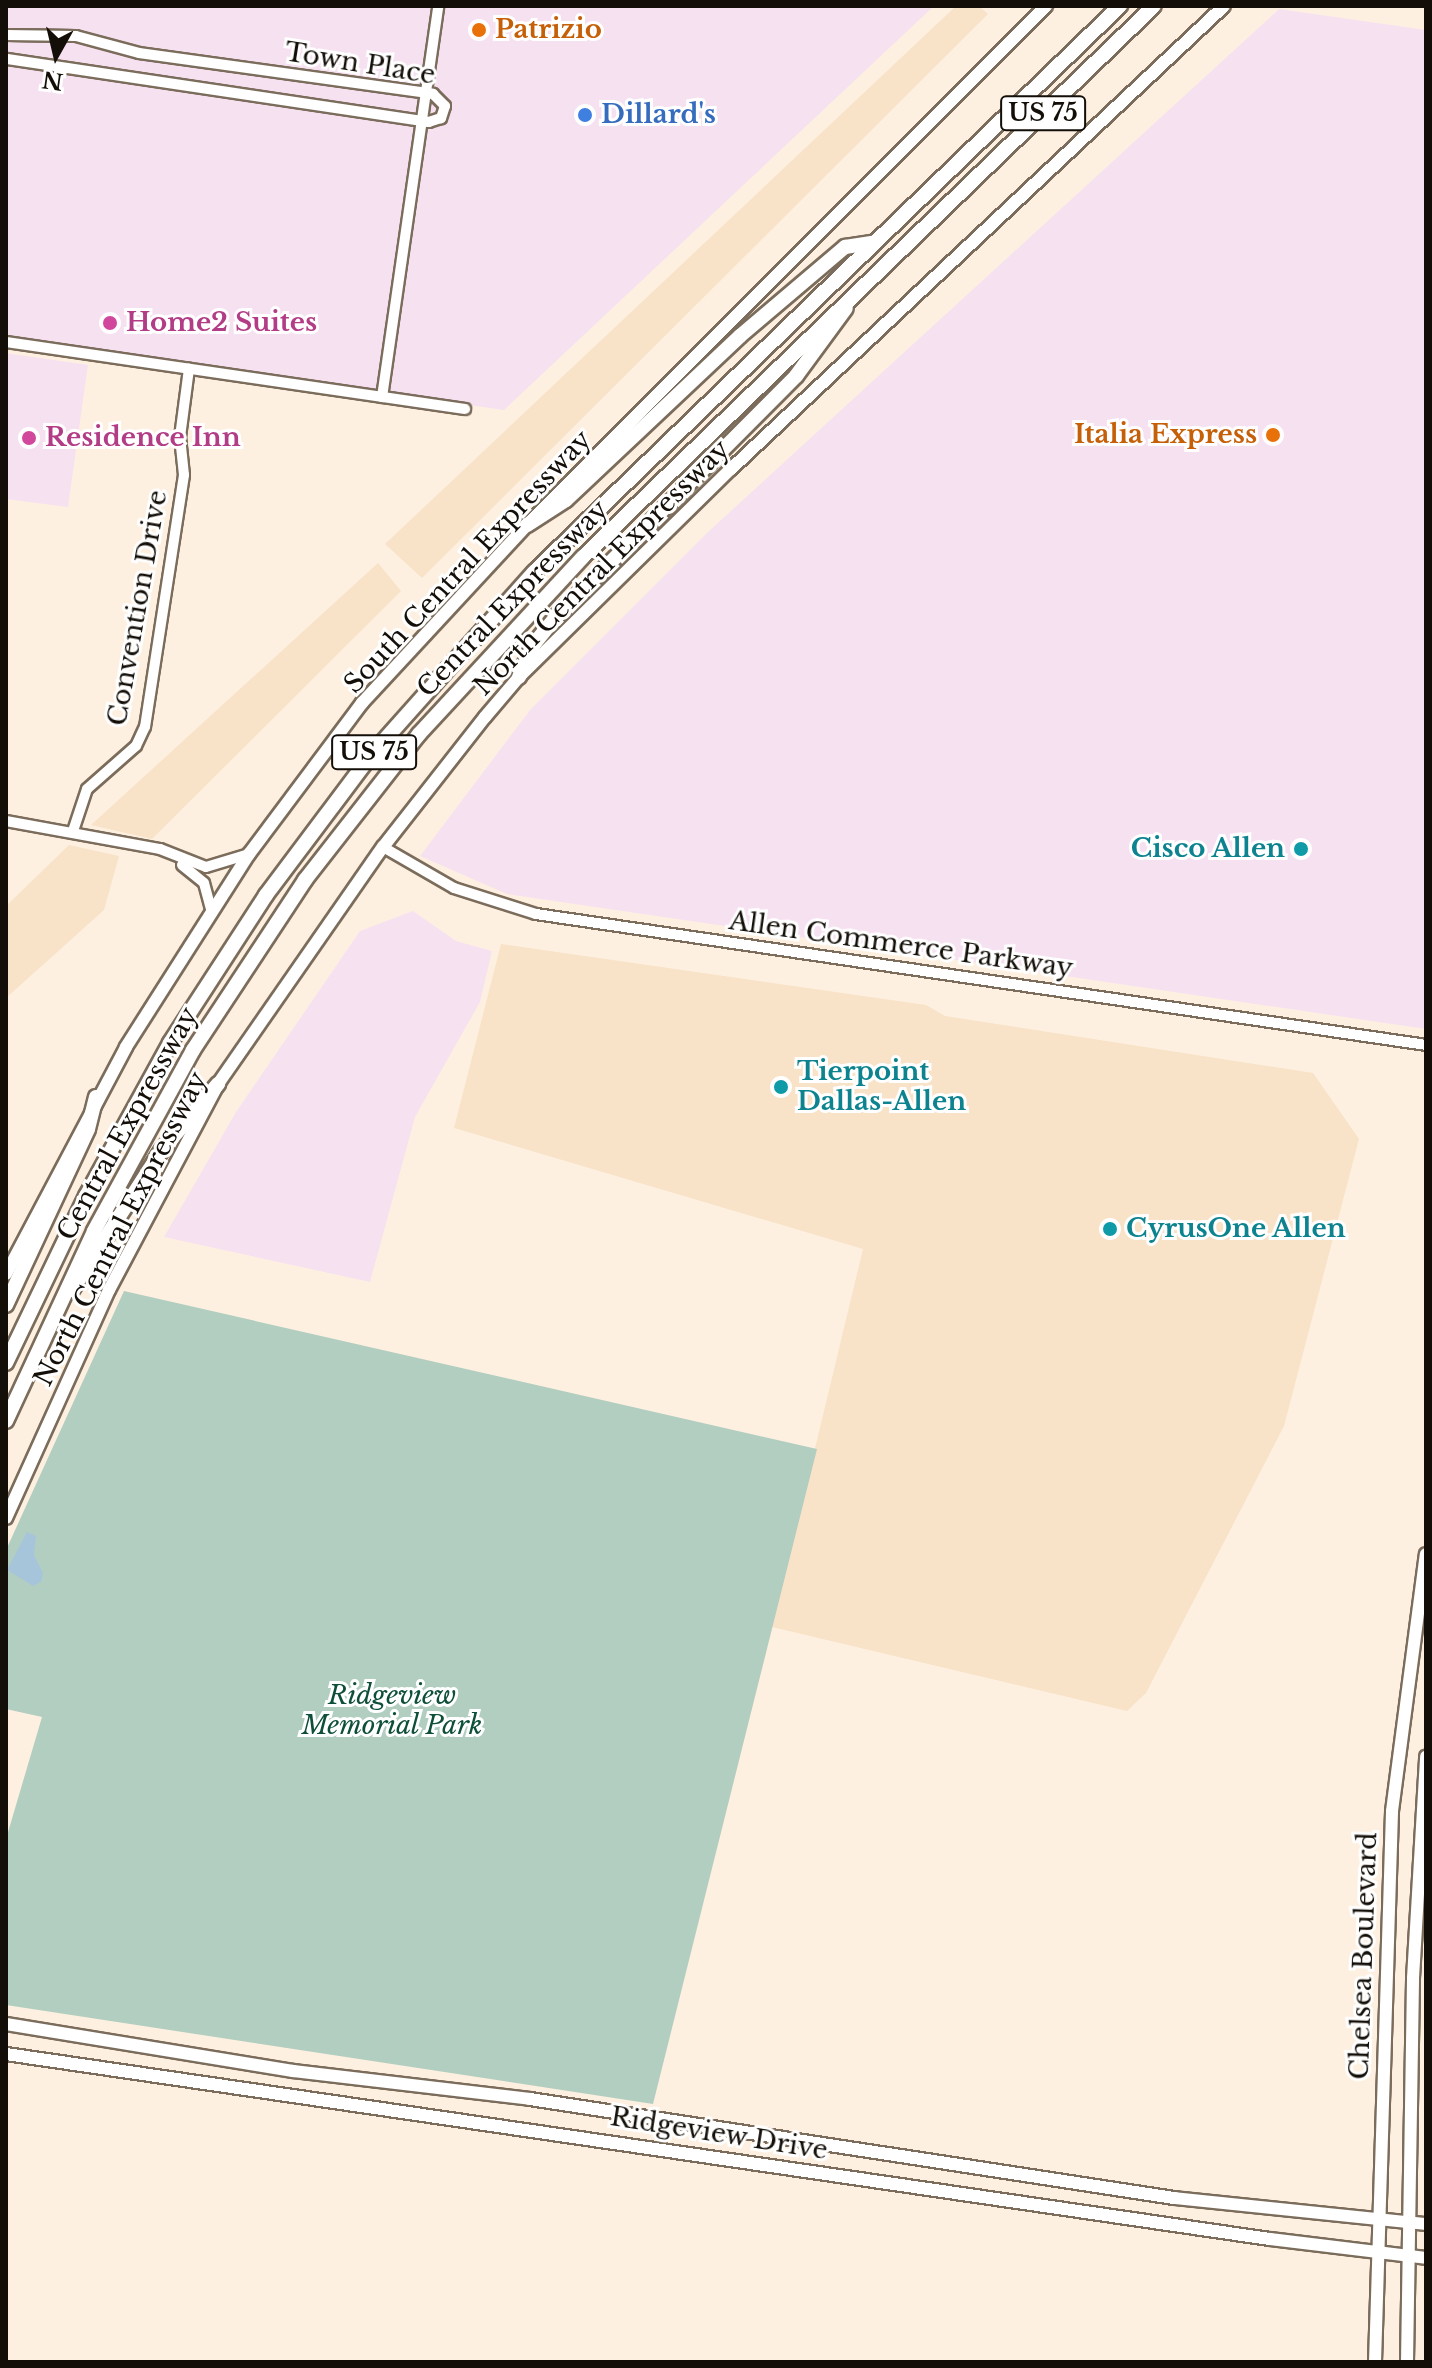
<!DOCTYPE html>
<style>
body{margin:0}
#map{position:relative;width:1432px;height:2368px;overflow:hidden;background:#fef0e0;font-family:"Libre Baskerville",serif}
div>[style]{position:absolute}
.commercial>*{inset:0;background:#f6e1f1}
.built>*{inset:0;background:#f8e2c8}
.green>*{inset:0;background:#b2cec0}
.water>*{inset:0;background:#a7c5da}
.roads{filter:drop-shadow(2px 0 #7b6c5b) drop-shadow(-2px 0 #7b6c5b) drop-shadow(0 2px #7b6c5b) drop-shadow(0 -2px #7b6c5b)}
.minor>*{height:10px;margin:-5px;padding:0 5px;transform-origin:5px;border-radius:5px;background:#fff}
.major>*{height:12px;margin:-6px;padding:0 6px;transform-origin:6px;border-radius:6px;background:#fff}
.highway>*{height:14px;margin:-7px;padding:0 7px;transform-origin:7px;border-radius:7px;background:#fff}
.dots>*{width:22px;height:22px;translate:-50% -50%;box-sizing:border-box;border:4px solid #fff;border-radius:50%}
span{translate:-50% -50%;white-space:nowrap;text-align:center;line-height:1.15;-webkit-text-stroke:6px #fff;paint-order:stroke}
.shield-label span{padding:2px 6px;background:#fff;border:2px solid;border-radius:6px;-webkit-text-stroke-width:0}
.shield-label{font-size:24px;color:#130e08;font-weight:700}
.food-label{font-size:26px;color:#c56008;font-weight:700}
.left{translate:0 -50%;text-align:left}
.right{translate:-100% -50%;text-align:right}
.street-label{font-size:26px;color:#130e08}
.shop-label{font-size:26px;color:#366cbe;font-weight:700}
.hotel-label{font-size:26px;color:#b23c85;font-weight:700}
.culture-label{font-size:26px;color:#0d838f;font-weight:700}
.park-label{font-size:26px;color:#0e4f39;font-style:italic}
.frame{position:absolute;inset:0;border:8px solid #130e08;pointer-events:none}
.north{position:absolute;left:16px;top:16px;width:80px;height:80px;-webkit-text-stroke:6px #fff;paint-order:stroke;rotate:188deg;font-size:22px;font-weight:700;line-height:32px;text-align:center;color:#130e08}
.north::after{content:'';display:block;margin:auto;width:28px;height:36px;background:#130e08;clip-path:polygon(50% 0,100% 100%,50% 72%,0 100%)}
</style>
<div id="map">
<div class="commercial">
<i style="clip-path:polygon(6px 6px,934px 6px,504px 410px,6px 339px)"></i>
<i style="clip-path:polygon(1279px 9px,1426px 30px,1426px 1029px,507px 894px,420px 856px,530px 710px,708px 532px)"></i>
<i style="clip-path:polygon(6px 353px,88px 365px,68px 507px,6px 499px)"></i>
<i style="clip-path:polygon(413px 911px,456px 941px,492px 951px,480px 1002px,415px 1117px,370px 1282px,164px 1237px,236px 1112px,360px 931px)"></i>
</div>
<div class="built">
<i style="clip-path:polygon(956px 6px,979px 6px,988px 14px,422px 578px,385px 544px)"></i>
<i style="clip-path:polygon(378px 563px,401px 591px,152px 839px,91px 825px)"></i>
<i style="clip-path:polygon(69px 845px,119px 856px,104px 910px,6px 998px,6px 906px)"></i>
<i style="clip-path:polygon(501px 944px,926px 1005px,945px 1016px,1313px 1073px,1359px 1139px,1284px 1426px,1146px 1693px,1127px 1711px,772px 1627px,863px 1249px,454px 1128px)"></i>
</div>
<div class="green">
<i style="clip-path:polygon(124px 1291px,817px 1449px,653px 2104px,6px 2005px,6px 1839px,42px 1717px,6px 1709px,6px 1550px)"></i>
</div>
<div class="water">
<i style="clip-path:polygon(27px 1532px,36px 1536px,34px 1555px,43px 1573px,41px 1582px,33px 1586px,7px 1570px)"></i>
</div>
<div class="roads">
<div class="minor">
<i style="left:6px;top:35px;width:70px;rotate:0.8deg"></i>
<i style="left:76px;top:36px;width:65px;rotate:15.1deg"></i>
<i style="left:139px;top:53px;width:297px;rotate:7.9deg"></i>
<i style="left:433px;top:94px;width:17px;rotate:45deg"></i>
<i style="left:445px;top:106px;width:13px;rotate:108deg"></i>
<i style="left:441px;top:118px;width:13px;rotate:162deg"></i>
<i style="left:429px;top:122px;width:428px;rotate:-171.5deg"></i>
<i style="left:6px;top:342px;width:464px;rotate:8.3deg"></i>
<i style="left:382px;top:397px;width:395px;rotate:-81.8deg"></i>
<i style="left:6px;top:821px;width:157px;rotate:10.3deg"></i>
<i style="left:160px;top:849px;width:49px;rotate:21.4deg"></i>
<i style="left:206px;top:867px;width:45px;rotate:-16.8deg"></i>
<i style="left:73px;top:831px;width:44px;rotate:-71.6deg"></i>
<i style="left:87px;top:789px;width:65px;rotate:-41.3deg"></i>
<i style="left:136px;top:746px;width:21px;rotate:-65deg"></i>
<i style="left:145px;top:727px;width:255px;rotate:-81.2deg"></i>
<i style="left:184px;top:475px;width:38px;rotate:-96deg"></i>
<i style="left:180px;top:437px;width:69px;rotate:-82.5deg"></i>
<i style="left:383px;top:847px;width:82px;rotate:30deg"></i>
<i style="left:454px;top:888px;width:86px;rotate:17.6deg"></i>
<i style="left:536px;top:914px;width:900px;rotate:8.37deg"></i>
<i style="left:182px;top:865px;width:28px;rotate:39deg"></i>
<i style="left:204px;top:883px;width:28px;rotate:75deg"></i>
</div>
<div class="major">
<i style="left:6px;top:1274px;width:257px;rotate:-62.1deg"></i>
<i style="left:126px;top:1047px;width:229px;rotate:-57.5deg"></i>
<i style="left:249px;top:854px;width:189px;rotate:-53.2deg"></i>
<i style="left:362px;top:703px;width:243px;rotate:-47.2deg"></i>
<i style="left:527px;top:525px;width:734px;rotate:-45deg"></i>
<i style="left:6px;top:1518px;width:250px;rotate:-65.7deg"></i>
<i style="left:109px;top:1290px;width:233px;rotate:-62.1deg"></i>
<i style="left:218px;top:1084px;width:289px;rotate:-55.2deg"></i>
<i style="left:383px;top:847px;width:165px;rotate:-51.9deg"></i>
<i style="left:485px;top:717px;width:52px;rotate:-49.6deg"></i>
<i style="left:519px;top:677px;width:297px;rotate:-44.5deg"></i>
<i style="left:731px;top:469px;width:676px;rotate:-43.2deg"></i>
<i style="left:6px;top:2024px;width:291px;rotate:9.3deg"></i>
<i style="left:293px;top:2071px;width:239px;rotate:6.7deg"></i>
<i style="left:530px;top:2099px;width:652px;rotate:8.74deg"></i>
<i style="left:1174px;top:2198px;width:253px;rotate:5.9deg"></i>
<i style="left:6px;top:2054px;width:1277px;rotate:8.33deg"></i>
<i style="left:1270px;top:2239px;width:157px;rotate:6.9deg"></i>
<i style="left:1375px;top:2362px;width:551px;rotate:-88.23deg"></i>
<i style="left:1392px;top:1811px;width:259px;rotate:-82.5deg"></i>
<i style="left:1407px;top:2362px;width:384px;rotate:-89.1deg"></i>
<i style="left:1413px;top:1978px;width:222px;rotate:-86.6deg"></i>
</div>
<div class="highway">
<i style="left:527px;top:525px;width:46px;rotate:-32.7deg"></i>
<i style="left:566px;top:500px;width:239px;rotate:-43.3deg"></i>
<i style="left:740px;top:336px;width:138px;rotate:-40.3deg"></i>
<i style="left:845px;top:247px;width:30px;rotate:-9deg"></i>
<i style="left:519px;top:677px;width:36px;rotate:-66deg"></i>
<i style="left:534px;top:644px;width:35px;rotate:-51deg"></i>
<i style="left:556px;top:617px;width:340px;rotate:-45.1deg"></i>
<i style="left:796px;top:376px;width:84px;rotate:-53.7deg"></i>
<i style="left:72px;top:1290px;width:166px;rotate:-57.3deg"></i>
<i style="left:162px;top:1150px;width:87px;rotate:-49.7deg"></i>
<i style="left:6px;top:1305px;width:194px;rotate:-65deg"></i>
<i style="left:88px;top:1129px;width:33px;rotate:-76deg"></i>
<i style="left:6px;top:1363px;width:185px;rotate:-64.4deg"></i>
<i style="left:86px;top:1196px;width:175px;rotate:-61.2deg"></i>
<i style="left:170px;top:1043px;width:176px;rotate:-57deg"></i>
<i style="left:266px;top:895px;width:175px;rotate:-53.1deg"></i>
<i style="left:371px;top:755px;width:245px;rotate:-48.3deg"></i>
<i style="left:534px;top:572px;width:815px;rotate:-44.01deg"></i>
<i style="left:6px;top:1421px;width:209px;rotate:-65.1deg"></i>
<i style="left:94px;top:1231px;width:206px;rotate:-61.3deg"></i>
<i style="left:193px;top:1050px;width:204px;rotate:-56.6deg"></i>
<i style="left:305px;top:880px;width:185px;rotate:-52deg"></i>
<i style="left:419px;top:734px;width:241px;rotate:-47.2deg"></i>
<i style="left:583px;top:557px;width:793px;rotate:-43.98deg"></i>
</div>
</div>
<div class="dots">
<i style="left:479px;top:30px;background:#e8710a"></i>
<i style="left:585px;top:115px;background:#3f7fe0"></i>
<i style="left:110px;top:323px;background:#d1479c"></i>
<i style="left:1273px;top:435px;background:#e8710a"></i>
<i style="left:29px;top:438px;background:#d1479c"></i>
<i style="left:1301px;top:849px;background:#0f9aa8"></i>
<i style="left:781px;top:1087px;background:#0f9aa8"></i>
<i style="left:1110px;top:1229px;background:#0f9aa8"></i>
</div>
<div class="shield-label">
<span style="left:1043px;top:113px">US 75</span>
<span style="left:374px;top:752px">US 75</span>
</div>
<div class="food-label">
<span class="left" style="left:495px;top:30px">Patrizio</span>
<span class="right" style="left:1257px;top:435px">Italia Express</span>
</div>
<div class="street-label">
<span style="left:360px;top:64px;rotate:9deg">Town Place</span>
<span style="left:468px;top:562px;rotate:-47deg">South Central Expressway</span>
<span style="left:602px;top:568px;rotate:-45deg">North Central Expressway</span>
<span style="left:513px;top:599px;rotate:-46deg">Central Expressway</span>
<span style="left:138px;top:608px;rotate:-80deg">Convention Drive</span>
<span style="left:901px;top:945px;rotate:8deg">Allen Commerce Parkway</span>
<span style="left:128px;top:1124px;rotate:-61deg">Central Expressway</span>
<span style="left:121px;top:1229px;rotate:-63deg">North Central Expressway</span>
<span style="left:1364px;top:1956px;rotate:-88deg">Chelsea Boulevard</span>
<span style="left:719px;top:2134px;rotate:9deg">Ridgeview Drive</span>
</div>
<div class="shop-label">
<span class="left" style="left:601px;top:115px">Dillard's</span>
</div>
<div class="hotel-label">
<span class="left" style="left:126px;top:323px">Home2 Suites</span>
<span class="left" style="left:45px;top:438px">Residence Inn</span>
</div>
<div class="culture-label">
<span class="right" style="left:1285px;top:849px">Cisco Allen</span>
<span class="left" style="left:797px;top:1087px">Tierpoint<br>Dallas-Allen</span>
<span class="left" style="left:1126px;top:1229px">CyrusOne Allen</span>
</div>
<div class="park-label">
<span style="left:392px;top:1711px">Ridgeview<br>Memorial Park</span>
</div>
<div class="frame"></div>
<div class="north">N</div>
</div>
